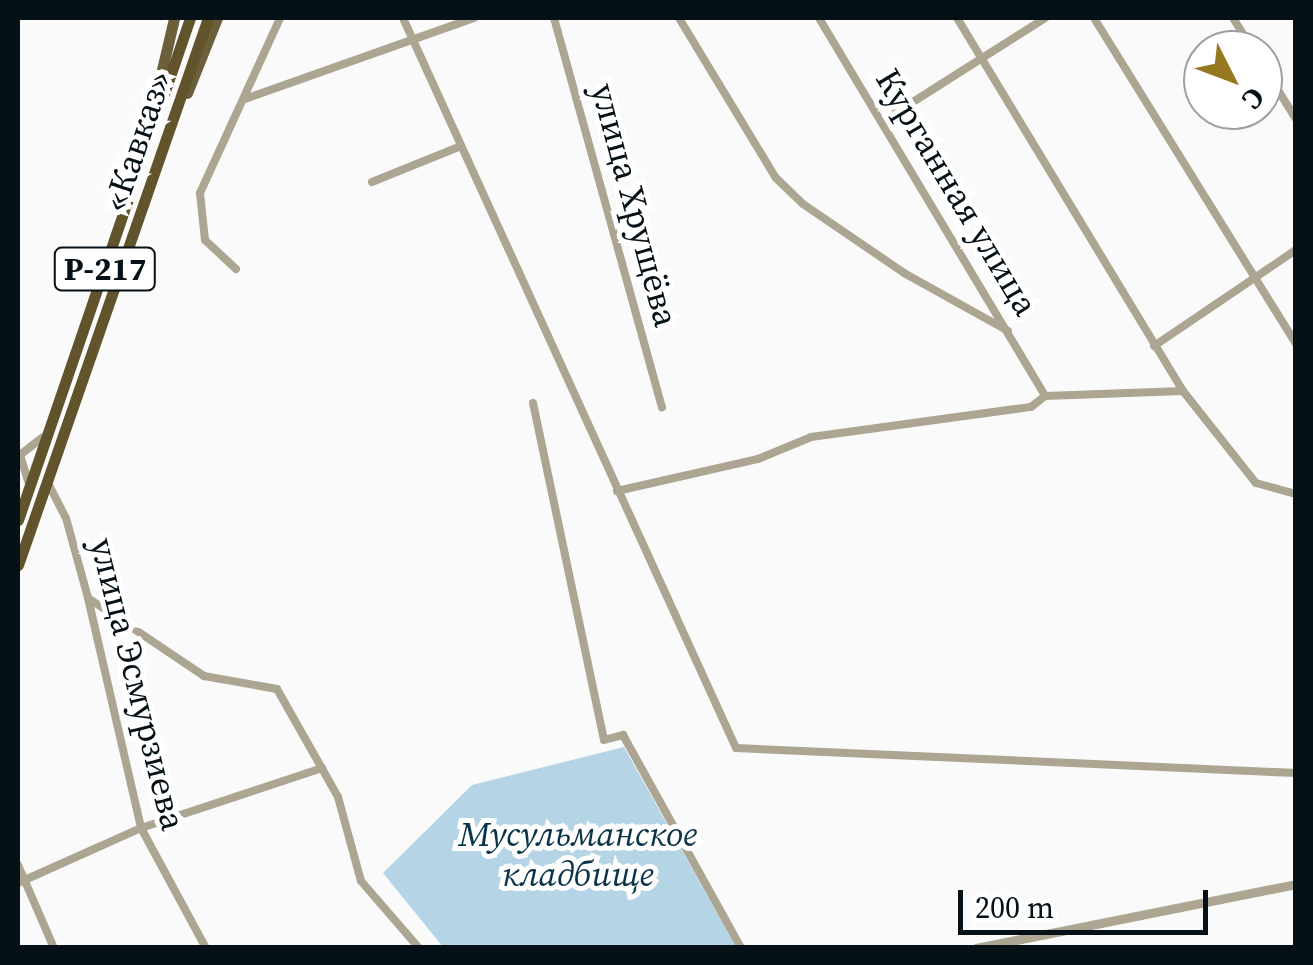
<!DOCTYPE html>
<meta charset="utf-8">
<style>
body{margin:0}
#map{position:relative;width:1313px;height:965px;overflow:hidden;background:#fafafa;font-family:"Source Serif 4",serif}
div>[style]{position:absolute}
.green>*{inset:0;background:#b5d5e7}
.minor>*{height:8px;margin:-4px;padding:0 4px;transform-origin:4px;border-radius:4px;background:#aca592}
.tertiary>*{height:9px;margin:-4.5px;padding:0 4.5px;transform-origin:4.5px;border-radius:4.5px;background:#aca592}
.primary>*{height:11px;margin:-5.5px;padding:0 5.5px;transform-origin:5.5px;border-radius:5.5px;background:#6c5f3c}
.trunk>*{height:11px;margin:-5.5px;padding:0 5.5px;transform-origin:5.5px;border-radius:5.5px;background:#61532c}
span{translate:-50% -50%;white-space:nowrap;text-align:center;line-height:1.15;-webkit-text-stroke:10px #fff;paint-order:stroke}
.shield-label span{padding:2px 8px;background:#fff;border:2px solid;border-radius:8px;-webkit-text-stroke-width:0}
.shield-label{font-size:32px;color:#051117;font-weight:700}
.street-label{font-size:35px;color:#051117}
.park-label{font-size:35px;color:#0a3548;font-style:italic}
.frame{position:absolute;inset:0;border:20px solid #051117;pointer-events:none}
.north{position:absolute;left:1183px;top:30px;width:100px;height:100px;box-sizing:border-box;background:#fff;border:2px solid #9ba0a2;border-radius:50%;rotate:132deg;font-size:28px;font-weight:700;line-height:40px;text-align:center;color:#051117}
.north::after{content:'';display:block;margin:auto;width:35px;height:45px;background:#957820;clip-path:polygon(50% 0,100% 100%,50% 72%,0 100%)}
.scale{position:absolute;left:958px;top:890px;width:250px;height:45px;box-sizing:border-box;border:5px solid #051117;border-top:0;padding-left:12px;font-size:30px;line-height:35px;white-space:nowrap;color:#051117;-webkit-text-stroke:8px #fff;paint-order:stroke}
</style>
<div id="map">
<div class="green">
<i style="clip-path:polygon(624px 747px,736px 947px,443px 947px,383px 873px,472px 785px)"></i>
</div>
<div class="minor">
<i style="left:403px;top:18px;width:802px;rotate:65.48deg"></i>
<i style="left:736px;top:748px;width:561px;rotate:2.56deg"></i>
<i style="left:554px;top:18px;width:404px;rotate:74.5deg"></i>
<i style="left:679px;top:18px;width:187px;rotate:58.8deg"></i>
<i style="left:776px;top:178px;width:37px;rotate:44deg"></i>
<i style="left:803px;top:204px;width:122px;rotate:34.3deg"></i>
<i style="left:904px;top:273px;width:119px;rotate:29.1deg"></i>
<i style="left:819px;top:18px;width:440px;rotate:59.1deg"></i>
<i style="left:1094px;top:18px;width:384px;rotate:58.2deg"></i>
<i style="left:1233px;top:18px;width:38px;rotate:58deg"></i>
<i style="left:1263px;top:66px;width:62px;rotate:58.1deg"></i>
<i style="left:245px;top:99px;width:243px;rotate:-19.5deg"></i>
<i style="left:883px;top:121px;width:192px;rotate:-32.4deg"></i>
<i style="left:372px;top:182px;width:96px;rotate:-22deg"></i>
<i style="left:236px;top:269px;width:42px;rotate:-136.9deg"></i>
<i style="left:205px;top:240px;width:47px;rotate:-96.1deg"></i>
<i style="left:200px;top:193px;width:192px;rotate:-65.4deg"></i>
<i style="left:1154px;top:346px;width:171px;rotate:-34.1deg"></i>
<i style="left:1183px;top:391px;width:117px;rotate:51.6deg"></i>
<i style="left:1256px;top:483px;width:41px;rotate:15.4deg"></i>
<i style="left:533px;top:403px;width:344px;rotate:78.1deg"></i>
<i style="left:604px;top:740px;width:20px;rotate:-15deg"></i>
<i style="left:623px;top:735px;width:244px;rotate:61deg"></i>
<i style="left:28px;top:481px;width:27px;rotate:-107deg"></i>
<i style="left:20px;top:455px;width:28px;rotate:-38deg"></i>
<i style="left:48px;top:483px;width:39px;rotate:63deg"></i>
<i style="left:66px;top:518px;width:83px;rotate:74.6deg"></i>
<i style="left:88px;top:598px;width:236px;rotate:77deg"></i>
<i style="left:141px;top:828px;width:136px;rotate:61.6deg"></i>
<i style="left:617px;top:491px;width:145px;rotate:-12.8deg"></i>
<i style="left:758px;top:459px;width:57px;rotate:-22.5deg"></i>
<i style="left:811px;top:437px;width:222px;rotate:-7.8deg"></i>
<i style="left:1031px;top:407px;width:18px;rotate:-38deg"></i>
<i style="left:1045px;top:396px;width:138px;rotate:-2.1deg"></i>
<i style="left:1183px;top:391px;width:436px;rotate:-121.2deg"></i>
<i style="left:88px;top:598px;width:140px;rotate:33.9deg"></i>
<i style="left:204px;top:676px;width:74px;rotate:10.1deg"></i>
<i style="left:277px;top:689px;width:124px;rotate:60.5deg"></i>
<i style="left:338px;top:797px;width:87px;rotate:74.7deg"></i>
<i style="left:361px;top:881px;width:89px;rotate:49.1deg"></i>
<i style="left:18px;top:865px;width:90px;rotate:66.6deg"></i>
<i style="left:18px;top:883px;width:135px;rotate:-24.1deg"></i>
<i style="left:141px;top:828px;width:191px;rotate:-18.3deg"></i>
</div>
<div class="tertiary">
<i style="left:976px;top:948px;width:326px;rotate:-11.3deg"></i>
</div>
<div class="primary">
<i style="left:187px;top:93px;width:81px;rotate:-68.2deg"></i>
<i style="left:149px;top:125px;width:110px;rotate:-76.8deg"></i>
</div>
<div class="trunk">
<i style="left:18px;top:520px;width:531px;rotate:-71.09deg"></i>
<i style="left:18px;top:565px;width:579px;rotate:-70.85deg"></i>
</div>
<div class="shield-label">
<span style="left:105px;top:269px">Р-217</span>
</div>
<div class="street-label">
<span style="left:137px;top:141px;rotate:-71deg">«Кавказ»</span>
<span style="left:957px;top:192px;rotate:59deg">Курганная улица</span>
<span style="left:635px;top:205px;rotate:75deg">улица Хрущёва</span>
<span style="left:138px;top:684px;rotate:76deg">улица Эсмурзиева</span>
</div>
<div class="park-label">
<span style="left:578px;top:854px">Мусульманское<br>кладбище</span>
</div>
<div class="frame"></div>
<div class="north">С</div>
<div class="scale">200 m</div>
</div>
